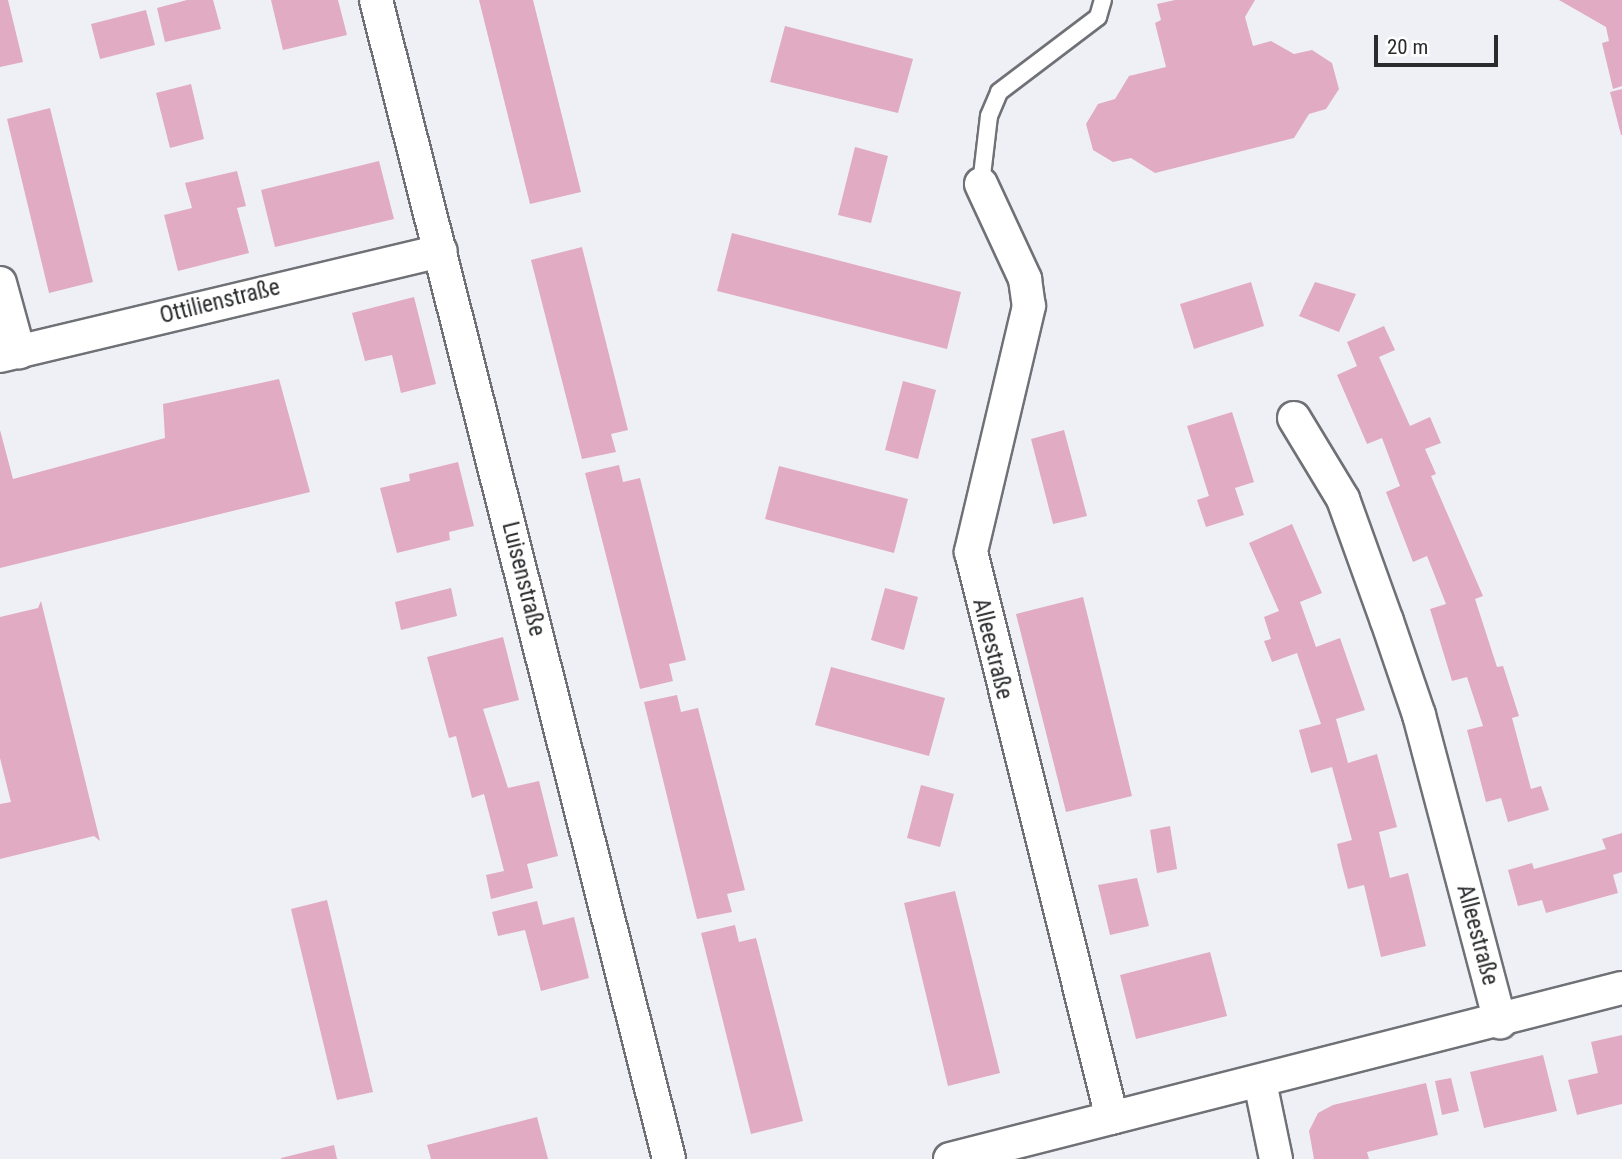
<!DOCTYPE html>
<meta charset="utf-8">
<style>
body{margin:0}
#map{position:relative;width:1622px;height:1159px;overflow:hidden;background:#eef0f6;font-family:"Roboto Condensed",sans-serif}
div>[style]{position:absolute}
.building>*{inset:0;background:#e0abc3}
.roads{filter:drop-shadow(2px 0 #6f7176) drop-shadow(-2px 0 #6f7176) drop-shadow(0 2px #6f7176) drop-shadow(0 -2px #6f7176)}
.service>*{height:16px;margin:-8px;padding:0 8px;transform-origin:8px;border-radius:8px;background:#fff}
.minor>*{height:32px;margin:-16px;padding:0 16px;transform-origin:16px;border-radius:16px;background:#fff}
span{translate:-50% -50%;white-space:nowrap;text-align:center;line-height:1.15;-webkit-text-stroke:5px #fff;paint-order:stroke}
.street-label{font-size:23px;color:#2a2b2d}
.scale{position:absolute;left:1374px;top:35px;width:124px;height:32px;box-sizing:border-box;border:4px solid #2a2b2d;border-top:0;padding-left:9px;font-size:21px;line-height:24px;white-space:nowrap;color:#2a2b2d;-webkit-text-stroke:5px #fff;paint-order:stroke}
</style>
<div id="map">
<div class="building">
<i style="clip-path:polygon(0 0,8px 0,23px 62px,0 67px)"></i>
<i style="clip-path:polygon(187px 0,213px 0,221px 29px,165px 42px,157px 8px)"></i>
<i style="clip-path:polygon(271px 0,338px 0,347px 35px,283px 50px)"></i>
<i style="clip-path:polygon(479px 0,533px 0,581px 192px,530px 204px)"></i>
<i style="clip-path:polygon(1175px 0,1255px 0,1245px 17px,1253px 46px,1271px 41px,1294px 54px,1312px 50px,1332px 63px,1339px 89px,1326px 109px,1309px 114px,1294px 138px,1155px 173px,1131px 158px,1113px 162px,1093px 150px,1086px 124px,1098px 104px,1115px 99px,1129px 76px,1166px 67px,1155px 23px,1161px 20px,1157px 4px)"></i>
<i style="clip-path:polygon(1559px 0,1622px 0,1622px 86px,1613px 89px,1602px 43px,1609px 41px,1606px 27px)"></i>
<i style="clip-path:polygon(146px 10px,155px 45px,100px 59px,91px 24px)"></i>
<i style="clip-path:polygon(785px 26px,913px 59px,898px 113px,770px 82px)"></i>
<i style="clip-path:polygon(191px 84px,204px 139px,170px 148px,156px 93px)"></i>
<i style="clip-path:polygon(1622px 89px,1622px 135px,1621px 135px,1610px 92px)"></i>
<i style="clip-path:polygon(50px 108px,93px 282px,49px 293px,7px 119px)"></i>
<i style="clip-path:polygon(855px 147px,888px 156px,871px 223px,838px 215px)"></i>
<i style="clip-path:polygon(379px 161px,394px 219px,275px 247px,261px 190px)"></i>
<i style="clip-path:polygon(237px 171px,246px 206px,237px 208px,249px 253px,178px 271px,164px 215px,192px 208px,185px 183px)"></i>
<i style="clip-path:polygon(732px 233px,961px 292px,947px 349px,717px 291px)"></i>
<i style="clip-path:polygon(582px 247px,628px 430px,611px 434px,616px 452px,582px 459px,531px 260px)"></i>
<i style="clip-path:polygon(1251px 282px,1264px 326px,1194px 349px,1180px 304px)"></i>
<i style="clip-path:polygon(1315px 282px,1356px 294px,1339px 332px,1299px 316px)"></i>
<i style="clip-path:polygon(414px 297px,436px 384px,401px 393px,392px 355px,365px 361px,352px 313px)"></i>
<i style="clip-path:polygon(1384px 326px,1395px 350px,1379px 357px,1410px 426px,1430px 417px,1441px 443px,1425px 449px,1436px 474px,1431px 476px,1483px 596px,1475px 599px,1497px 667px,1503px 666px,1519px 716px,1512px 718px,1531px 789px,1541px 786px,1549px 810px,1508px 822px,1501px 798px,1486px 802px,1467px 730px,1483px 726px,1467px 677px,1452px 681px,1430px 609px,1446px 604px,1427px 556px,1413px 562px,1386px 492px,1400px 486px,1382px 438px,1367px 444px,1337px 375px,1357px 366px,1347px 342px)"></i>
<i style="clip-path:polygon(279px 379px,310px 492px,0 568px,0 430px,13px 479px,165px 438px,163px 404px)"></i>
<i style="clip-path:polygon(903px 381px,936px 390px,918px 459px,885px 450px)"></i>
<i style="clip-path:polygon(1232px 412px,1254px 482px,1235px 488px,1244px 515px,1206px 527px,1197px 500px,1209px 496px,1187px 426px)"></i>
<i style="clip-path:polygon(1064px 430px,1087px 516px,1053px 524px,1031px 439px)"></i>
<i style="clip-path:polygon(458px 462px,474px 526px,449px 532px,450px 540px,397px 553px,380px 488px,410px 481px,409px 474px)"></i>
<i style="clip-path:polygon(619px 465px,623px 482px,640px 478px,686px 660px,669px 664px,673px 681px,640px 689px,585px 473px)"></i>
<i style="clip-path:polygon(779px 466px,908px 499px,894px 553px,765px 519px)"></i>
<i style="clip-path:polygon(1292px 524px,1322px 593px,1300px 602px,1316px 647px,1340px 638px,1365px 710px,1336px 719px,1348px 763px,1377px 754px,1397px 827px,1379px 832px,1390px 878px,1408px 873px,1426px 946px,1381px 957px,1364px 885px,1348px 889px,1342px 866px,1337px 844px,1352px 840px,1332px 767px,1311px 773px,1305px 752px,1299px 730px,1321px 724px,1297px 653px,1272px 662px,1264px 641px,1271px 639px,1264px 617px,1279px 611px,1249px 543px)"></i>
<i style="clip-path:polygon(451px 588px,457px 616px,401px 630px,395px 602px)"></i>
<i style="clip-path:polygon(885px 588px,918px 597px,904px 650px,871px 640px)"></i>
<i style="clip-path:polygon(1083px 597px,1132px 796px,1066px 812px,1016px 614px)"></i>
<i style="clip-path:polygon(41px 601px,100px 841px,94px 836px,0 859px,0 804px,11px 802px,0 758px,0 617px,38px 608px)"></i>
<i style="clip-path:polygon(503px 637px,519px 700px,483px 709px,508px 788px,539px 781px,558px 856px,527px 864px,533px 888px,491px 899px,486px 875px,504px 871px,484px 794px,472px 798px,456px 736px,449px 738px,427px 657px)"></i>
<i style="clip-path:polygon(831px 667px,945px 698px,929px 756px,815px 725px)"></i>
<i style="clip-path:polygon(677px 695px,681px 712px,698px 708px,745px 890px,727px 894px,732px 912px,697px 919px,644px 702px)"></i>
<i style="clip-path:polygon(921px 785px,954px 794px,940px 847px,907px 838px)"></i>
<i style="clip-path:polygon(1170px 826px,1177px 869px,1157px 873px,1150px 830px)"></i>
<i style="clip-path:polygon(1622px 833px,1622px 872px,1613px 875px,1618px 893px,1546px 913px,1542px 900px,1518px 906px,1508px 870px,1532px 863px,1534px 869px,1606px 849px,1602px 839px)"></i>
<i style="clip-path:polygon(1137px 878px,1149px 926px,1110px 935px,1098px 885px)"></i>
<i style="clip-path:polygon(955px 891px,1000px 1073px,948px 1086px,904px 903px)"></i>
<i style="clip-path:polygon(327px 900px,373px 1092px,337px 1100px,291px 909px)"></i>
<i style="clip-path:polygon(537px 901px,543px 925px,574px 917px,589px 978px,541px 991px,525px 930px,498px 936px,492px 912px)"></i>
<i style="clip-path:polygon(735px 925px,739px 942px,756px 938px,803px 1121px,751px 1134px,701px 933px)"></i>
<i style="clip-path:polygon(1210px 952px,1227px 1016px,1136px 1039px,1120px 975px)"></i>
<i style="clip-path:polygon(1622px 1035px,1622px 1104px,1577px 1115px,1568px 1080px,1598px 1073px,1591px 1042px)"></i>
<i style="clip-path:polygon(1543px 1055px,1557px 1111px,1484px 1128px,1470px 1072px)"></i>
<i style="clip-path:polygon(1451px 1078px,1459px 1111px,1442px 1115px,1435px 1081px)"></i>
<i style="clip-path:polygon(1426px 1083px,1438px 1135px,1367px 1152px,1369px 1159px,1314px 1159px,1309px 1131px,1318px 1113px,1333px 1105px)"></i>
<i style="clip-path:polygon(537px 1117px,548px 1159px,431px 1159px,427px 1145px)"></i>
<i style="clip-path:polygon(334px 1145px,337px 1159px,281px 1159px,281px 1158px)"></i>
</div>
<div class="roads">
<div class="service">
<i style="left:981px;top:184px;width:68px;rotate:-83.3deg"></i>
<i style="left:989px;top:116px;width:26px;rotate:-67deg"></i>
<i style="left:999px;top:92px;width:124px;rotate:-37.1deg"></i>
<i style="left:1098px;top:17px;width:18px;rotate:-74deg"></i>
</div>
<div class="minor">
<i style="left:376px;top:0;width:1195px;rotate:75.81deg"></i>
<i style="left:981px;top:184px;width:105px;rotate:65.1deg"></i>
<i style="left:1025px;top:279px;width:27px;rotate:82deg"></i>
<i style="left:1029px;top:306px;width:253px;rotate:103.3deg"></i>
<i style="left:971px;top:552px;width:583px;rotate:76.01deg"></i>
<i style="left:0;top:283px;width:72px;rotate:74.6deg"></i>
<i style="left:0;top:356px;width:453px;rotate:-13.4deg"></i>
<i style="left:1294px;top:418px;width:95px;rotate:58.8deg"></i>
<i style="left:1343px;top:499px;width:130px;rotate:70.2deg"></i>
<i style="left:1387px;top:621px;width:99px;rotate:71.2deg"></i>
<i style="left:1419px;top:715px;width:318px;rotate:75.2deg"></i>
<i style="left:1260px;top:1082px;width:79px;rotate:78.3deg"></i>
<i style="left:950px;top:1159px;width:693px;rotate:-14.28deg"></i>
</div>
</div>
<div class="street-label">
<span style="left:220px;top:302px;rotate:-14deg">Ottilienstraße</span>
<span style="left:523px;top:579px;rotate:76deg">Luisenstraße</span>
<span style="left:992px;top:649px;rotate:76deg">Alleestraße</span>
<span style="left:1477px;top:935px;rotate:75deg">Alleestraße</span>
</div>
<div class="scale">20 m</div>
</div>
